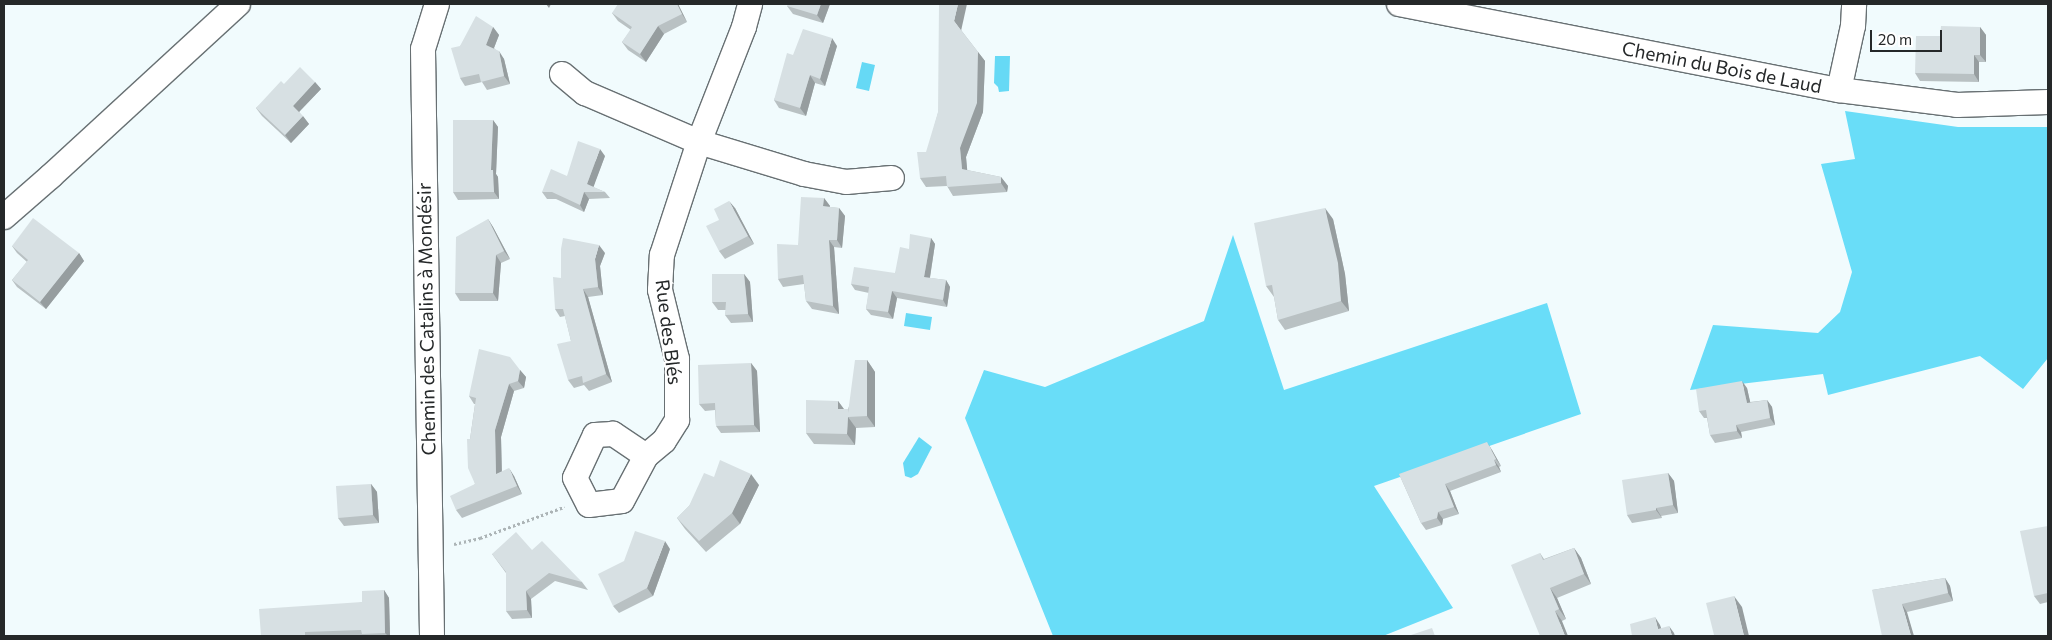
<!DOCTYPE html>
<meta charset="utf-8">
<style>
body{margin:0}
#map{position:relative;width:2052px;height:640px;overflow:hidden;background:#f1fbfd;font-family:Commissioner,sans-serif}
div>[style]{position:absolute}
.forest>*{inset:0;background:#69ddf8}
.water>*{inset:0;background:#66d9f5}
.path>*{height:3px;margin-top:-1.5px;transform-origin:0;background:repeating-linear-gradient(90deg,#acb4b6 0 2.5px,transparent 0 5px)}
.roads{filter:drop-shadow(1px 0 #687073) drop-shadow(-1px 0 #687073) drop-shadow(0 1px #687073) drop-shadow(0 -1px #687073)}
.minor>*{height:24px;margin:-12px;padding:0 12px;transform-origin:12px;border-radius:12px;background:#fff}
.wall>*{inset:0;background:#b9c1c3}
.shaded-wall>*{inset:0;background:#969d9f}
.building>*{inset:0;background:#d7e0e3}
span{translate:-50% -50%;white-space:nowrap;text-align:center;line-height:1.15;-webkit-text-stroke:4px #fff;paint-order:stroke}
.street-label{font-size:19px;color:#252829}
.frame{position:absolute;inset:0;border:5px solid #252829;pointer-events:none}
.scale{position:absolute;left:1870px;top:30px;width:72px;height:22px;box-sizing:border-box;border:2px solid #252829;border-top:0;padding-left:6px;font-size:15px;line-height:18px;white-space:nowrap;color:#252829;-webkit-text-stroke:4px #fff;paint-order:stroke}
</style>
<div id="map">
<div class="forest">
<i style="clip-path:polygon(1845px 111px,1958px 127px,2048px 127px,2048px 358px,2023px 389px,1980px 356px,1828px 395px,1823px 374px,1690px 390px,1713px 325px,1818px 333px,1840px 312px,1852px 272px,1821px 164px,1855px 159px)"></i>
<i style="clip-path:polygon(1233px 235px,1284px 390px,1547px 303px,1581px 414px,1374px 486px,1453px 608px,1383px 636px,1053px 636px,965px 418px,984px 370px,1045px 387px,1204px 321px)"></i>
</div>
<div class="water">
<i style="clip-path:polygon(995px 56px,1010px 56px,1009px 91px,999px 92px,998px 87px,994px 83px)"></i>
<i style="clip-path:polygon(862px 62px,875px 65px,869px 91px,856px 88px)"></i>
<i style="clip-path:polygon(906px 313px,932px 317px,930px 330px,904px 326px)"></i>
<i style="clip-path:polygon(919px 437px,932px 447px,918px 474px,911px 478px,905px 476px,903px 463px)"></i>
</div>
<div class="path">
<i style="left:454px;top:544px;width:27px;rotate:-13deg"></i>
<i style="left:480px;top:538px;width:90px;rotate:-20.3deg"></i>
</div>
<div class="roads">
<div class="minor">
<i style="left:1399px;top:4px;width:448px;rotate:11.1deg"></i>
<i style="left:1839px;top:90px;width:119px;rotate:7.2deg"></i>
<i style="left:1957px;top:105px;width:91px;rotate:-1.9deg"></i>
<i style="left:562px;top:74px;width:30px;rotate:40deg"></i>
<i style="left:585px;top:93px;width:124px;rotate:23.3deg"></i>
<i style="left:699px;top:142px;width:110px;rotate:16.9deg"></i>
<i style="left:804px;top:174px;width:43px;rotate:10.8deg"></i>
<i style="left:846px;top:182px;width:46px;rotate:-5deg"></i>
<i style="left:1839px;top:90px;width:66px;rotate:-77.7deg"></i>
<i style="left:1853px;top:26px;width:22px;rotate:-87deg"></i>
<i style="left:4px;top:217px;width:62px;rotate:-41.1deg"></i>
<i style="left:51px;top:176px;width:254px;rotate:-42.6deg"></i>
<i style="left:646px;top:456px;width:40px;rotate:-146deg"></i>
<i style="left:613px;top:434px;width:18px;rotate:177deg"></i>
<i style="left:595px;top:435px;width:47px;rotate:114.9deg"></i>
<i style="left:575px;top:478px;width:30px;rotate:63deg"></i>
<i style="left:589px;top:505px;width:33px;rotate:-7deg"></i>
<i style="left:622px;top:501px;width:51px;rotate:-61.9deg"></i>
<i style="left:646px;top:456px;width:23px;rotate:-40deg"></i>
<i style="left:664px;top:441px;width:25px;rotate:-58deg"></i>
<i style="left:677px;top:420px;width:61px;rotate:-90deg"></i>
<i style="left:677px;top:359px;width:71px;rotate:-103.8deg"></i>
<i style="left:660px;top:290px;width:35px;rotate:-87deg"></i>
<i style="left:662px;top:255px;width:119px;rotate:-71.9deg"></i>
<i style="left:699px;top:142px;width:123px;rotate:-68.6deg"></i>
<i style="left:744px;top:27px;width:24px;rotate:-75deg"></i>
<i style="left:432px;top:636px;width:587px;rotate:-90.88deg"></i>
<i style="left:423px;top:49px;width:47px;rotate:-72.7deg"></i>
</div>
</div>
<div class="wall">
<i style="clip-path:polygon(648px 4px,678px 4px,687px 22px,664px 34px,646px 62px,628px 50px,622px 42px,631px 30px,618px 21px,612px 13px,645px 5px)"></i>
<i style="clip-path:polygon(830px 4px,823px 23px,793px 14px,787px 6px)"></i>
<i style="clip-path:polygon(493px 27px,499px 35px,494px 48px,504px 59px,510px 84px,487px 90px,482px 82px,465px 86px,460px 78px,460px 46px)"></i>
<i style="clip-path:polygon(1980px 27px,1986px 35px,1986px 62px,1979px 62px,1979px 82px,1920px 81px,1915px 73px,1940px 36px)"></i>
<i style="clip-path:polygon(961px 30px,985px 61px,983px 112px,966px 157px,967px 170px,1001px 177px,1008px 186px,1007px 192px,953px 196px,947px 186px,926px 187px,920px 178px)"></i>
<i style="clip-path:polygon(837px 46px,825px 86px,815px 83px,806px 116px,779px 108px,774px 100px,793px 55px)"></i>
<i style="clip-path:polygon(315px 82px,321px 89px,299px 112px,309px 124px,291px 143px,262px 116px,256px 108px,284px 84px)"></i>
<i style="clip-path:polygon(493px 120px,498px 127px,496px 174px,498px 177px,499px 199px,458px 200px,453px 192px)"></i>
<i style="clip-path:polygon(605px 156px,593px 187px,605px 192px,610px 198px,589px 199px,584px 212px,556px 199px,547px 199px,542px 192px,567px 176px)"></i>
<i style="clip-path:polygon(824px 198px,830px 206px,829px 207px,839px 208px,845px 216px,842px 248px,834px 247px,839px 314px,812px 309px,806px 301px,804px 284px,783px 287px,778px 279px,798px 245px)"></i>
<i style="clip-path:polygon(735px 208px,754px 244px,725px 259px,719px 251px,719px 220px)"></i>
<i style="clip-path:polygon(488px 219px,493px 227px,510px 259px,501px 263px,498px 301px,460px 301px,455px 293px)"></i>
<i style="clip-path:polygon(1333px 219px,1345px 274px,1349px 311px,1285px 330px,1278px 320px,1274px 297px,1266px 286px)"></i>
<i style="clip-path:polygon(931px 238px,935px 244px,930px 278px,946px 280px,950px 287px,947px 307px,897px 298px,893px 319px,871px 315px,866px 309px,869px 293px,855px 290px,851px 284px,895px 273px,909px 249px)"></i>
<i style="clip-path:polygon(12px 246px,79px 253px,84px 261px,46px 309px,17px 287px,12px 280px,27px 262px,17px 253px)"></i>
<i style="clip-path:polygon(605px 253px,600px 266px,603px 295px,588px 297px,612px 382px,589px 391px,584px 385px,574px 388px,568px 380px,571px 341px,565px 316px,560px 317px,555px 309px,561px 278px)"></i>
<i style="clip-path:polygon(744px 274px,750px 282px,753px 322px,731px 323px,725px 315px,726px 310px,718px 310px,712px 302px)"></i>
<i style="clip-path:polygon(867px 360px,875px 372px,875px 427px,856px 428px,855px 445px,814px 444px,806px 433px,838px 401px,844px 409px,848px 409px)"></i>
<i style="clip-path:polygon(751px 363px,757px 371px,760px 432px,721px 433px,716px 426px,715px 410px,705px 411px,699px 404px)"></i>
<i style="clip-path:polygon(520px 370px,526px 377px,524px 388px,514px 391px,501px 437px,502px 472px,514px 476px,522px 494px,462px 518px,456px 510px,475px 484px,470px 439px,475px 404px,474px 404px,469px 396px)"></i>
<i style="clip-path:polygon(1747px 388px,1750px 402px,1767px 400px,1772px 407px,1775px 425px,1741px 432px,1742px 438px,1715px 443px,1710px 435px,1707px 418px,1704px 418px,1699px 411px)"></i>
<i style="clip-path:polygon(1492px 450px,1501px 466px,1499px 467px,1501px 472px,1450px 491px,1459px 514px,1443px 519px,1442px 525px,1426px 530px,1421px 523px,1399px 474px)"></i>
<i style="clip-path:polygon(1668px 473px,1674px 481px,1678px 513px,1661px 516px,1662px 518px,1632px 523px,1627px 515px)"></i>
<i style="clip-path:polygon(714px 477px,759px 485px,740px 524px,706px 552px,685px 529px,677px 518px,689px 506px)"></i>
<i style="clip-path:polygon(371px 484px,377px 492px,379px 523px,344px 526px,338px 518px)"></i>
<i style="clip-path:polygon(2048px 526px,2048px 602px,2040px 604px,2034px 596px)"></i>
<i style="clip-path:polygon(1574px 548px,1581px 558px,1591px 584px,1557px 598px,1566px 619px,1562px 621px,1540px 636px,1540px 553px,1544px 559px)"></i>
<i style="clip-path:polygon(670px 549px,653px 596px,619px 613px,613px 606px)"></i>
<i style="clip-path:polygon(532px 550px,582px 582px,588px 590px,555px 581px,531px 599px,532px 618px,512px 619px,506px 611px,506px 573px,492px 554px)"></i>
<i style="clip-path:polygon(1945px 578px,1950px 586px,1953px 601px,1907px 612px,1872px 590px)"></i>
<i style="clip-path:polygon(384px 590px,389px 598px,390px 636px,261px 636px,362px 602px)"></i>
</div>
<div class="shaded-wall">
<i style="clip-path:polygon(546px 4px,551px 4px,549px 8px)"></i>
<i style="clip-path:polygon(677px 4px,678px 4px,687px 22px,682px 14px)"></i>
<i style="clip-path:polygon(821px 4px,830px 4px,823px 23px,817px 15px)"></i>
<i style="clip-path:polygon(958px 4px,967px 4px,961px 31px,954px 21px)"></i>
<i style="clip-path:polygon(658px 26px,664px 34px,646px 62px,640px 54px)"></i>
<i style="clip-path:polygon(493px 27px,499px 35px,492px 53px,486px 45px)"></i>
<i style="clip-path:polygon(1980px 27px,1986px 35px,1986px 62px,1980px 55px)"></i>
<i style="clip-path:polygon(832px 38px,837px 46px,825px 86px,820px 79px)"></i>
<i style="clip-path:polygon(499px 51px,504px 59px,510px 84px,504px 76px)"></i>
<i style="clip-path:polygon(978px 52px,985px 61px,983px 112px,966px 157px,968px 178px,962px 169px,960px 148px)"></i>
<i style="clip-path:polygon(1974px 55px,1979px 62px,1979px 82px,1974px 74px)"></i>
<i style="clip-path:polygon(810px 75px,815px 83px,806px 116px,800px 108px)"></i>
<i style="clip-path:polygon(315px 82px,321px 89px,298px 113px,293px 106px)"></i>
<i style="clip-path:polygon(303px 116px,309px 124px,291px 143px,285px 135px)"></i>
<i style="clip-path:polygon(493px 120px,498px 127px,496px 174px,498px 177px,499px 199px,494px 192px,491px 170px)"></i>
<i style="clip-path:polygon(600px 149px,605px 156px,592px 191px,587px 184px)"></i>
<i style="clip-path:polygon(1001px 177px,1008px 186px,1007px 192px,1001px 183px)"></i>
<i style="clip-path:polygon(584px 192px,589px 199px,584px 212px,580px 205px)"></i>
<i style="clip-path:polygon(824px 198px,830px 206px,828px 214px,823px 206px)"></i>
<i style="clip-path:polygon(729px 201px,735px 208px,754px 244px,748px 236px)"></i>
<i style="clip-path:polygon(839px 208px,845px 216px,842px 248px,837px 240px)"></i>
<i style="clip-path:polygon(1325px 208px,1333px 219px,1345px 274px,1349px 311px,1341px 301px)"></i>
<i style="clip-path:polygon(488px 219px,493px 227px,510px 259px,504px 251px)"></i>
<i style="clip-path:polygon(931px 238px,935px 244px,929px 283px,924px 277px)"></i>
<i style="clip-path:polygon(829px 240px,834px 247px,839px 314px,833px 306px)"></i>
<i style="clip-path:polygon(599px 245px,605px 253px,600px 266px,603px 295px,598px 287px,595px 259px)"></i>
<i style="clip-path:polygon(79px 253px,84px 261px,46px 309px,40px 302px)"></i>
<i style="clip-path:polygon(496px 255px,501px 263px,498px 301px,493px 293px)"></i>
<i style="clip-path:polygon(744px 274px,750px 282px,753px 322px,748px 314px)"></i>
<i style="clip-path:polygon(946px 280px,950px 287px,947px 307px,943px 300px)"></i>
<i style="clip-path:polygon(583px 289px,588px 297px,612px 382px,606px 374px)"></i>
<i style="clip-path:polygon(892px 291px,897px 298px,893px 319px,888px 312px)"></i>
<i style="clip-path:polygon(867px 360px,875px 372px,875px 427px,867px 416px)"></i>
<i style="clip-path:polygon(751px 363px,757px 371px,760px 432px,754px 425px)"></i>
<i style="clip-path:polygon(520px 370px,526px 377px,524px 388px,518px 381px)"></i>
<i style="clip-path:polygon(1742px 381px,1747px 388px,1752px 410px,1747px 403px)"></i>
<i style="clip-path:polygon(509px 384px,514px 391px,501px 437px,502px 482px,496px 474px,495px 430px)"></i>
<i style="clip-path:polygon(1767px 400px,1772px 407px,1775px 425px,1770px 418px)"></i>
<i style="clip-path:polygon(838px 401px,846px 412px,838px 409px)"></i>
<i style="clip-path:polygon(848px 417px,856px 428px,855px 445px,847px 434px)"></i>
<i style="clip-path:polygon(1736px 425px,1741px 432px,1742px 438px,1737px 431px)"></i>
<i style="clip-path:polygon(1487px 442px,1492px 450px,1501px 466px,1496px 459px)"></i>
<i style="clip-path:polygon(1494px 460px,1499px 467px,1501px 472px,1496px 465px)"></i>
<i style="clip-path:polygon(509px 468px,514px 476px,522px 494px,517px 486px)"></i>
<i style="clip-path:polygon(1668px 473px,1674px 481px,1678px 513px,1673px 505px)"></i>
<i style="clip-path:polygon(751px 474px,759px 485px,740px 524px,732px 513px)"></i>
<i style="clip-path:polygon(371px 484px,377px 492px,379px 523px,373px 515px)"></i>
<i style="clip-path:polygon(1445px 484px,1450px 491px,1459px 514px,1454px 507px)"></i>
<i style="clip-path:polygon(1656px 508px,1661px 516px,1662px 518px,1656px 510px)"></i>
<i style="clip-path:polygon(1438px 512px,1443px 519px,1442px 525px,1437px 518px)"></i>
<i style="clip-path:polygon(665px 541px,670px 549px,653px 596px,647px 588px)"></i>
<i style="clip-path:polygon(1574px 548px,1581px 558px,1591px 584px,1584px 574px)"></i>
<i style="clip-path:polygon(1945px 578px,1950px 586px,1953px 601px,1948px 593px)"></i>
<i style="clip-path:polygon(1550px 588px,1557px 598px,1566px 619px,1559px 609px)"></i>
<i style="clip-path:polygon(384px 590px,389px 598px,390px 636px,388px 636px,385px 633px)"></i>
<i style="clip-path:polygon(526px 591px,531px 599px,532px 618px,527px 610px)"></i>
<i style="clip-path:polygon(1734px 596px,1742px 607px,1749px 636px,1744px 636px)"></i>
<i style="clip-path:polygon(1902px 604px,1907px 612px,1914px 636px,1911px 636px)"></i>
<i style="clip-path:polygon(1555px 611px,1562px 621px,1568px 636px,1565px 636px)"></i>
<i style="clip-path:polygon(1655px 617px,1660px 625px,1664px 636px,1658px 629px)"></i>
<i style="clip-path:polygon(1669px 626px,1674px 633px,1675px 636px,1672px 636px)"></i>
</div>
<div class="building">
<i style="clip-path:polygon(618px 4px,643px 4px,645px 5px,648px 4px,677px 4px,682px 14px,658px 26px,640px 54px,622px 42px,632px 27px,612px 13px)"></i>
<i style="clip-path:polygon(788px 4px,821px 4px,817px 15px,787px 6px)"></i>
<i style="clip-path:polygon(939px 4px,958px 4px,954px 21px,978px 52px,977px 103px,960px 148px,962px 169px,1001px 177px,1001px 183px,947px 187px,946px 176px,920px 178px,917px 152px,926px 152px,938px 112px)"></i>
<i style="clip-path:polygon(476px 16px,493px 27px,486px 45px,499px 51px,504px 76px,481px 82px,479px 74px,460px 78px,451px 48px,460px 46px)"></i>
<i style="clip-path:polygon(1941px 26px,1980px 27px,1980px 55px,1974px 55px,1974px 74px,1915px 73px,1916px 36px,1940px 36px)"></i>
<i style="clip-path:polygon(803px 29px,832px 38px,820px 79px,810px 75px,800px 108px,774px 100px,787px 53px,793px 55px)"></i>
<i style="clip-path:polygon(300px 67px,315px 82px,293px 106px,303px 116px,285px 135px,256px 108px,281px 81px,284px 84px)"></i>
<i style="clip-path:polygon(453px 120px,493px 120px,491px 170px,493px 170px,494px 192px,453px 192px)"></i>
<i style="clip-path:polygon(578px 141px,600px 149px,587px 184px,605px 192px,584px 192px,580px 205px,552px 192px,542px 192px,551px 169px,567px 176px)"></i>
<i style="clip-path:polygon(801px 197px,824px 198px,823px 206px,839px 208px,837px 240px,829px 240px,833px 306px,806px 301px,803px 275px,778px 279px,777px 244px,798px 245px)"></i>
<i style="clip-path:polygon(729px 201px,748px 236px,719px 251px,706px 226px,719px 220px,714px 209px)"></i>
<i style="clip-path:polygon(1325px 208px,1338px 263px,1341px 301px,1278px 320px,1272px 285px,1266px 286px,1254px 223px)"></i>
<i style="clip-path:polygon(33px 218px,79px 253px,40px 302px,12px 280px,28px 260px,12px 246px)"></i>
<i style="clip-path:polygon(488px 219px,504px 251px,496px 255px,493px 293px,455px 293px,456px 237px)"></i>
<i style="clip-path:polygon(910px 234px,931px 238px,924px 277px,946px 280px,943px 300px,892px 291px,888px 312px,866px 309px,869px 287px,851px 284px,854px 267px,895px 273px,900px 247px,909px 249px)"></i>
<i style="clip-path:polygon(563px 238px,599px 245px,595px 259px,598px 287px,583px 289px,606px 374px,583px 383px,582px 376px,568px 380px,557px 344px,571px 341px,563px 309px,555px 309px,553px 277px,561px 278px,561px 249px)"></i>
<i style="clip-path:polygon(712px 274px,744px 274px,748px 314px,725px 315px,726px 302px,712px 302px)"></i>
<i style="clip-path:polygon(479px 349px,510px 357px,520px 370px,518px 381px,509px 384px,495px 430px,496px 474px,509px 468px,517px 486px,456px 510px,450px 496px,475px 484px,468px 468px,467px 439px,470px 439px,476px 398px,469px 396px)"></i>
<i style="clip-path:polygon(855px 360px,867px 360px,867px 416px,848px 417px,847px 434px,806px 433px,806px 400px,838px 401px,838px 409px,848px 409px,848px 413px)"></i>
<i style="clip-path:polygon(751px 363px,754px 425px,716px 426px,715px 403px,699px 404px,698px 365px)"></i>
<i style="clip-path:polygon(1742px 381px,1747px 403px,1767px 400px,1770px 418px,1736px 425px,1737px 431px,1710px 435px,1706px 410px,1699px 411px,1696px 389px)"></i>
<i style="clip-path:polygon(1487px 442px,1496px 459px,1494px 460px,1496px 465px,1445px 484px,1454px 507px,1438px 512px,1437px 518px,1421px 523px,1399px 474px)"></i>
<i style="clip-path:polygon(720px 460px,751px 474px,732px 513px,699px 541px,677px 518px,689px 506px,704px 473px,714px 477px)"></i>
<i style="clip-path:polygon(1668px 473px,1673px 505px,1656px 508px,1656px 510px,1627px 515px,1622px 480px)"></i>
<i style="clip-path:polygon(371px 484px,373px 515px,338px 518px,336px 486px)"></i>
<i style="clip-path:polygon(2048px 526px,2048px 593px,2034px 596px,2020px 531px)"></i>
<i style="clip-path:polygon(635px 531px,665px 541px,647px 588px,613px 606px,598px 574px,624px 561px)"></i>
<i style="clip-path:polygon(516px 532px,532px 550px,542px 541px,582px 582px,549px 573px,526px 591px,527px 610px,506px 611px,506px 572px,492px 554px)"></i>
<i style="clip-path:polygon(1574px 548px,1584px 574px,1550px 588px,1559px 609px,1555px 611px,1565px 636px,1540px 636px,1511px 565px,1540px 553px,1543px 560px)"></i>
<i style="clip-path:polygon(1945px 578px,1948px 593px,1902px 604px,1911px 636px,1882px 636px,1872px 590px)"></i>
<i style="clip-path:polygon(384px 590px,385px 633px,362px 634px,361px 630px,305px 632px,305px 636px,261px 636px,259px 609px,362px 602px,362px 591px)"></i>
<i style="clip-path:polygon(1734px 596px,1744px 636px,1708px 636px,1714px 635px,1706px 603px)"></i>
<i style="clip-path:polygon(1655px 617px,1658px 629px,1669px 626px,1672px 636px,1632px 636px,1630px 624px)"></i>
<i style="clip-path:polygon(1432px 628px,1435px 636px,1408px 636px)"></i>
</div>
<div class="street-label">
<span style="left:1722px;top:67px;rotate:11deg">Chemin du Bois de Laud</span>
<span style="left:426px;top:319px;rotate:-91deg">Chemin des Catalins à Mondésir</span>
<span style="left:669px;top:332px;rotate:83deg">Rue des Blés</span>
</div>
<div class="frame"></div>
<div class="scale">20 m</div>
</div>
